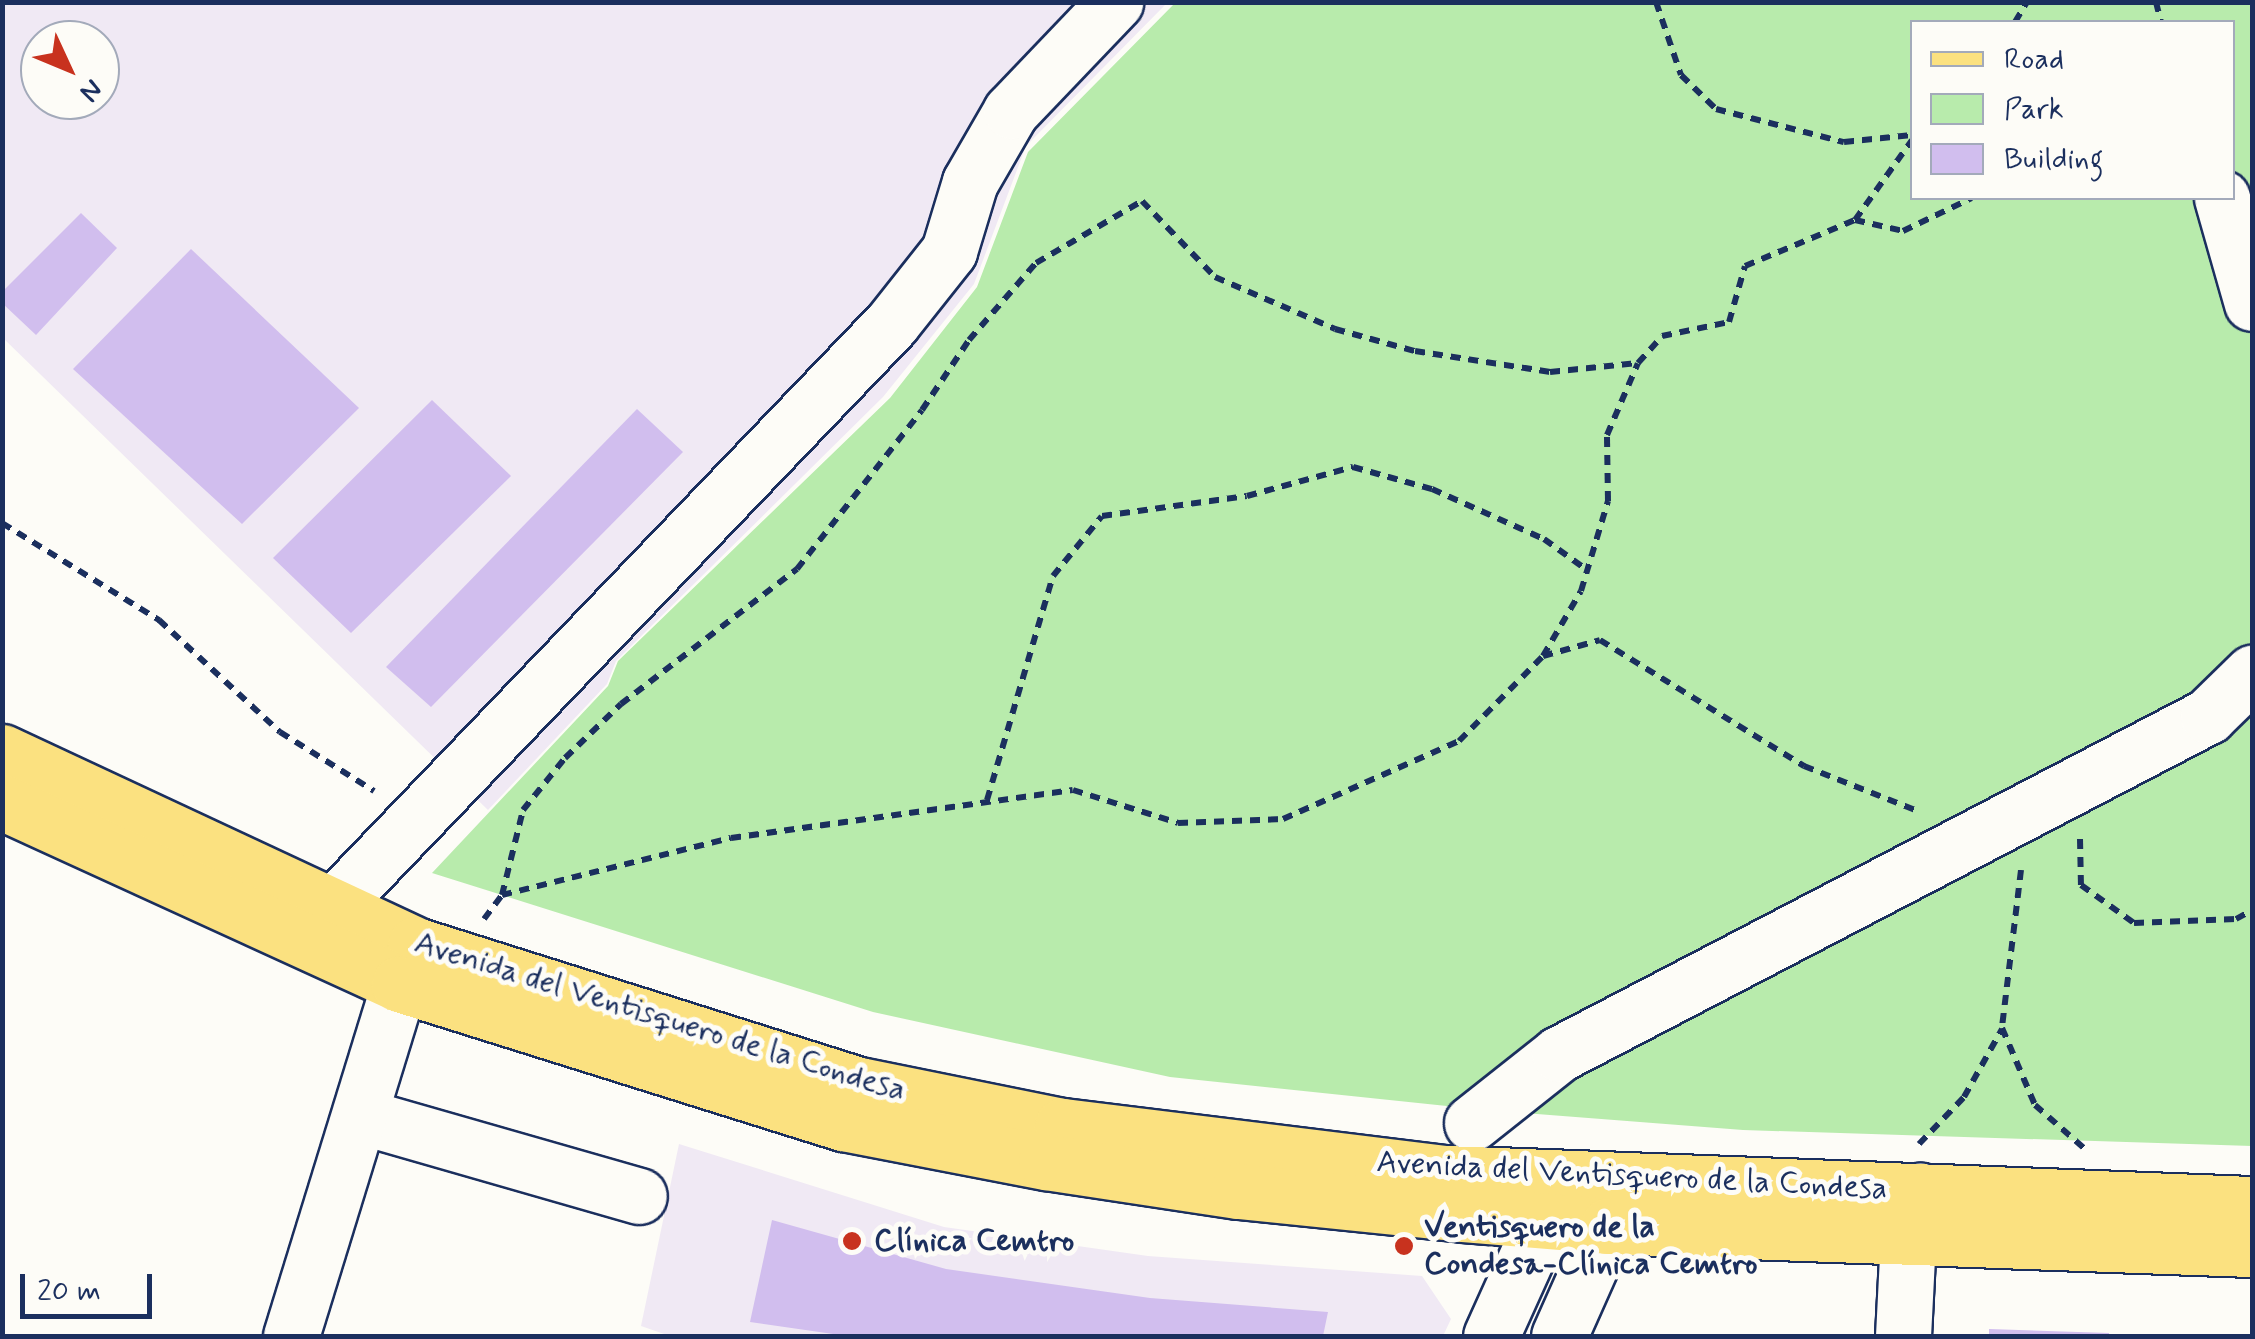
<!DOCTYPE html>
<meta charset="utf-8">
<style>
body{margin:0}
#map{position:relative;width:2255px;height:1339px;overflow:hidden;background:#fdfcf7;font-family:Mynerve,sans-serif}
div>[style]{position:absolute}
.built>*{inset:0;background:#f0e9f4}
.green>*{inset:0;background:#b8ebac}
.building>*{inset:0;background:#d1beee}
.path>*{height:6px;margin-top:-3px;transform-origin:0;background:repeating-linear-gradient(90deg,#1b2f5e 0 10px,transparent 0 18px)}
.roads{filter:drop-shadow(2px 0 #1b2f5e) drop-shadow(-2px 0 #1b2f5e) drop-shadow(0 2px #1b2f5e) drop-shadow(0 -2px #1b2f5e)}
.minor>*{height:55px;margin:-27.5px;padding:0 27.5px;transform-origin:27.5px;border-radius:27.5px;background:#fdfcf7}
.major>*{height:55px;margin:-27.5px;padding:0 27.5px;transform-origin:27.5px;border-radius:27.5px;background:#fbe180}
.dots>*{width:28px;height:28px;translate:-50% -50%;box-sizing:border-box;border:5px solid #fdfcf7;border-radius:50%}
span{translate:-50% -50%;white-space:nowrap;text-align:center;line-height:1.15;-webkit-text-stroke:10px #fdfcf7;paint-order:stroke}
.street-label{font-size:32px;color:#1b2f5e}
.poi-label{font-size:32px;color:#1b2f5e;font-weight:700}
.left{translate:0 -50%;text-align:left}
.frame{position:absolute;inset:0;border:5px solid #1b2f5e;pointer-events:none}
.legend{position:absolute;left:1910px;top:20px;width:325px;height:180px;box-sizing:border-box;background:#fdfcf7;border:2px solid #a3aaba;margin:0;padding:12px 18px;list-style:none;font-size:30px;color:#1b2f5e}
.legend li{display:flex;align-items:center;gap:20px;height:50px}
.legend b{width:50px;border:2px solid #a3aaba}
.north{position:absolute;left:20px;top:20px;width:100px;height:100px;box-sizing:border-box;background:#fdfcf7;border:2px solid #a3aaba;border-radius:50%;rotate:134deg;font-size:28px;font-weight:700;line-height:40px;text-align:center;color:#1b2f5e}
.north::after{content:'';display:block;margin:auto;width:35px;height:45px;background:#c8321e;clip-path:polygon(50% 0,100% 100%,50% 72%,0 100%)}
.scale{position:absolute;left:20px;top:1274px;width:132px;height:45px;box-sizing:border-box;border:5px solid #1b2f5e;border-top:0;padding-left:12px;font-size:30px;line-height:35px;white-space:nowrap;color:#1b2f5e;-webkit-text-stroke:8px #fdfcf7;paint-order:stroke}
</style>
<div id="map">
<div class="built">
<i style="clip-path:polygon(evenodd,2px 3px,1167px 3px,1026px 146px,974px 284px,883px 397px,616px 661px,607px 684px,488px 810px,3px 338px,2px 3px,40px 40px,100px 40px,100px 100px,40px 100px,40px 40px)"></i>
<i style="clip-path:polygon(679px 1144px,944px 1227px,1148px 1256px,1422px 1276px,1451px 1319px,1443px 1336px,670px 1336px,641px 1326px)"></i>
</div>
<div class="green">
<i style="clip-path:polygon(evenodd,1175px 3px,2252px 3px,2252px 1146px,1743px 1130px,1485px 1110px,1170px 1077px,873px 1012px,432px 873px,608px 686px,618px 661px,890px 398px,977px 287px,1028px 152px,1175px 3px,1912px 22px,2232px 22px,2232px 198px,1912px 198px,1912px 22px)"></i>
</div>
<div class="building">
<i style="clip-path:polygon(81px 213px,117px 248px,36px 335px,2px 303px,2px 292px)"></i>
<i style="clip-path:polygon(191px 249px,359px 408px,242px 524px,73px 369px)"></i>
<i style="clip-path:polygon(432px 400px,511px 476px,351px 633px,273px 558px)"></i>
<i style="clip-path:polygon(637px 409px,683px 452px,431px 707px,386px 667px)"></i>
<i style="clip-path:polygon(772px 1220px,946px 1269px,1150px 1298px,1328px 1312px,1323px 1336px,847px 1336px,750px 1322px)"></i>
<i style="clip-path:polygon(1989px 1329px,2109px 1333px,2109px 1336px,1989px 1336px)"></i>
</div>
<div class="path">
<i style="left:1656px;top:2px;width:77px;rotate:71.1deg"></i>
<i style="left:1681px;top:75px;width:49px;rotate:44.2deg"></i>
<i style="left:1716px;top:109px;width:132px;rotate:14.5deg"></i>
<i style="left:1844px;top:142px;width:68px;rotate:-5.9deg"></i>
<i style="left:2156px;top:2px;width:21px;rotate:76deg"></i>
<i style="left:2015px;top:22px;width:23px;rotate:-59deg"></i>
<i style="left:1855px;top:220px;width:49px;rotate:12.9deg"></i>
<i style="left:1903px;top:231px;width:76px;rotate:-25.6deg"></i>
<i style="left:2px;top:523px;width:185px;rotate:31.7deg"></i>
<i style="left:159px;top:620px;width:165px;rotate:42.8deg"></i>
<i style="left:280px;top:732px;width:111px;rotate:32.1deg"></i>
<i style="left:1543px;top:656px;width:75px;rotate:-59.7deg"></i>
<i style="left:1581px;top:591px;width:94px;rotate:-73.3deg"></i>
<i style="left:1608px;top:501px;width:66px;rotate:-90.9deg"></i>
<i style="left:1607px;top:435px;width:78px;rotate:-66.7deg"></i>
<i style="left:1638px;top:363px;width:36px;rotate:-48deg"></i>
<i style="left:1662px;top:336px;width:68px;rotate:-11.8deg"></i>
<i style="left:1729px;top:322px;width:58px;rotate:-74.1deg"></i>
<i style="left:1745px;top:266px;width:119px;rotate:-22.7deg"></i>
<i style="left:1855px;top:220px;width:98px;rotate:-54.5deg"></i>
<i style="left:987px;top:800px;width:234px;rotate:-73.6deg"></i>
<i style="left:1053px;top:576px;width:77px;rotate:-50.8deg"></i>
<i style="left:1102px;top:516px;width:146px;rotate:-7.9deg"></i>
<i style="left:1247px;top:496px;width:110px;rotate:-15.3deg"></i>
<i style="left:1353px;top:467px;width:82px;rotate:15.6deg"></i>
<i style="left:1432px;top:489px;width:123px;rotate:24.1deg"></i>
<i style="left:1544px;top:539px;width:53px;rotate:35.8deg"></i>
<i style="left:2080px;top:839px;width:46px;rotate:88.8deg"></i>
<i style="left:2081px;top:885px;width:65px;rotate:35.6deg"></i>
<i style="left:2134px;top:923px;width:102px;rotate:-2.2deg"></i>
<i style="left:2236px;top:919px;width:18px;rotate:-29deg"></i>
<i style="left:2021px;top:870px;width:159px;rotate:96.9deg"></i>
<i style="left:2002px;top:1028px;width:84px;rotate:66.8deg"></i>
<i style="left:2035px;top:1105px;width:65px;rotate:41.3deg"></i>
<i style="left:502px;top:895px;width:236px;rotate:-14deg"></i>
<i style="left:731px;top:838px;width:345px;rotate:-8deg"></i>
<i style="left:1073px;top:790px;width:110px;rotate:17.4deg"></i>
<i style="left:1178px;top:823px;width:105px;rotate:-2.2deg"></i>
<i style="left:1283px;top:819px;width:193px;rotate:-23.9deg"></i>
<i style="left:1459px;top:741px;width:120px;rotate:-45.3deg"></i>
<i style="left:1543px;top:656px;width:59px;rotate:-15.7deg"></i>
<i style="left:1600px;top:640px;width:240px;rotate:31.7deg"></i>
<i style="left:1804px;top:766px;width:125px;rotate:21.6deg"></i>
<i style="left:484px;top:919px;width:30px;rotate:-53deg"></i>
<i style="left:502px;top:895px;width:88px;rotate:-76.1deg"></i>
<i style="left:523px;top:810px;width:67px;rotate:-51.1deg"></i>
<i style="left:565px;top:758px;width:78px;rotate:-44deg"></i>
<i style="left:621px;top:704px;width:222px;rotate:-37.5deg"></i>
<i style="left:797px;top:569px;width:202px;rotate:-51.8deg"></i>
<i style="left:922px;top:410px;width:84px;rotate:-56.1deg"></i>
<i style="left:969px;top:340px;width:102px;rotate:-49deg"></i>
<i style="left:1036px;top:263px;width:123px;rotate:-30.3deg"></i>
<i style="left:1142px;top:201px;width:105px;rotate:46.2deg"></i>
<i style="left:1215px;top:277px;width:131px;rotate:23.4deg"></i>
<i style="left:1335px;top:329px;width:83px;rotate:15.4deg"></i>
<i style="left:1415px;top:351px;width:137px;rotate:8.8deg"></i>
<i style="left:1550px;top:372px;width:88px;rotate:-5.8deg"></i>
<i style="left:1919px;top:1144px;width:65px;rotate:-46.2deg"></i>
<i style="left:1964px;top:1097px;width:78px;rotate:-60.8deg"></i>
</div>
<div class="roads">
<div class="minor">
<i style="left:2222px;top:198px;width:109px;rotate:74.1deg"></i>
<i style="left:333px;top:906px;width:808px;rotate:-46.2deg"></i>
<i style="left:892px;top:323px;width:92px;rotate:-51.6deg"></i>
<i style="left:949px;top:251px;width:72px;rotate:-73.1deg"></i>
<i style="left:970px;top:182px;width:82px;rotate:-60deg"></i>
<i style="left:1011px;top:111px;width:151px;rotate:-46.3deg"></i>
<i style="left:360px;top:1116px;width:290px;rotate:16deg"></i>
<i style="left:1472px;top:1123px;width:111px;rotate:-38.4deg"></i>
<i style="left:1559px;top:1054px;width:732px;rotate:-27.51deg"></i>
<i style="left:2208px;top:716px;width:62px;rotate:-44.3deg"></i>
<i style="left:291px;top:1336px;width:368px;rotate:-72.9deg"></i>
<i style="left:1491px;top:1336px;width:126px;rotate:-65.7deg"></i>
<i style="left:1543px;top:1221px;width:44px;rotate:-57deg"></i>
<i style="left:1559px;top:1336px;width:120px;rotate:-66deg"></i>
<i style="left:1608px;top:1226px;width:25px;rotate:-81deg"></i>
<i style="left:1612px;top:1201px;width:21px;rotate:-98deg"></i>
<i style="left:1903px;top:1336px;width:99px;rotate:-87.1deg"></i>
<i style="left:1908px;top:1237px;width:48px;rotate:-75.4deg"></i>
</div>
<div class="major">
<i style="left:2px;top:752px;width:456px;rotate:25deg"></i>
<i style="left:415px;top:945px;width:466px;rotate:17.5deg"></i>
<i style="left:859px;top:1085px;width:207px;rotate:11.4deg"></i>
<i style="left:1062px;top:1126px;width:385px;rotate:7deg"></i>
<i style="left:1444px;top:1173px;width:809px;rotate:2.2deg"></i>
<i style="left:2px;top:802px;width:437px;rotate:24.6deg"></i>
<i style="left:399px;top:984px;width:465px;rotate:17.4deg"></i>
<i style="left:843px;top:1123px;width:207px;rotate:10.9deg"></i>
<i style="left:1046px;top:1162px;width:194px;rotate:8.6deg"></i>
<i style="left:1238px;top:1191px;width:226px;rotate:5.8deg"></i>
<i style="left:1463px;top:1214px;width:145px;rotate:4.7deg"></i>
<i style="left:1608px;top:1226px;width:644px;rotate:2.05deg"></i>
</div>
</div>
<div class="dots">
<i style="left:852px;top:1241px;background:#c8321e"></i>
<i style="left:1404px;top:1246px;background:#c8321e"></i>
</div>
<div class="street-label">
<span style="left:660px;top:1017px;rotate:17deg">Avenida del Ventisquero de la Condesa</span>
<span style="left:1632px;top:1176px;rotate:3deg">Avenida del Ventisquero de la Condesa</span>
</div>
<div class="poi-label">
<span class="left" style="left:1424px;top:1246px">Ventisquero de la<br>Condesa-Clínica Cemtro</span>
<span class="left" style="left:874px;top:1241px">Clínica Cemtro</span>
</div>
<div class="frame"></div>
<ul class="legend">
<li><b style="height:12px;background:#fbe180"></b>Road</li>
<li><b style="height:28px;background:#b8ebac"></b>Park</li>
<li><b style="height:28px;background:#d1beee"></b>Building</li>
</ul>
<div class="north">N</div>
<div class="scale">20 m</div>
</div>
